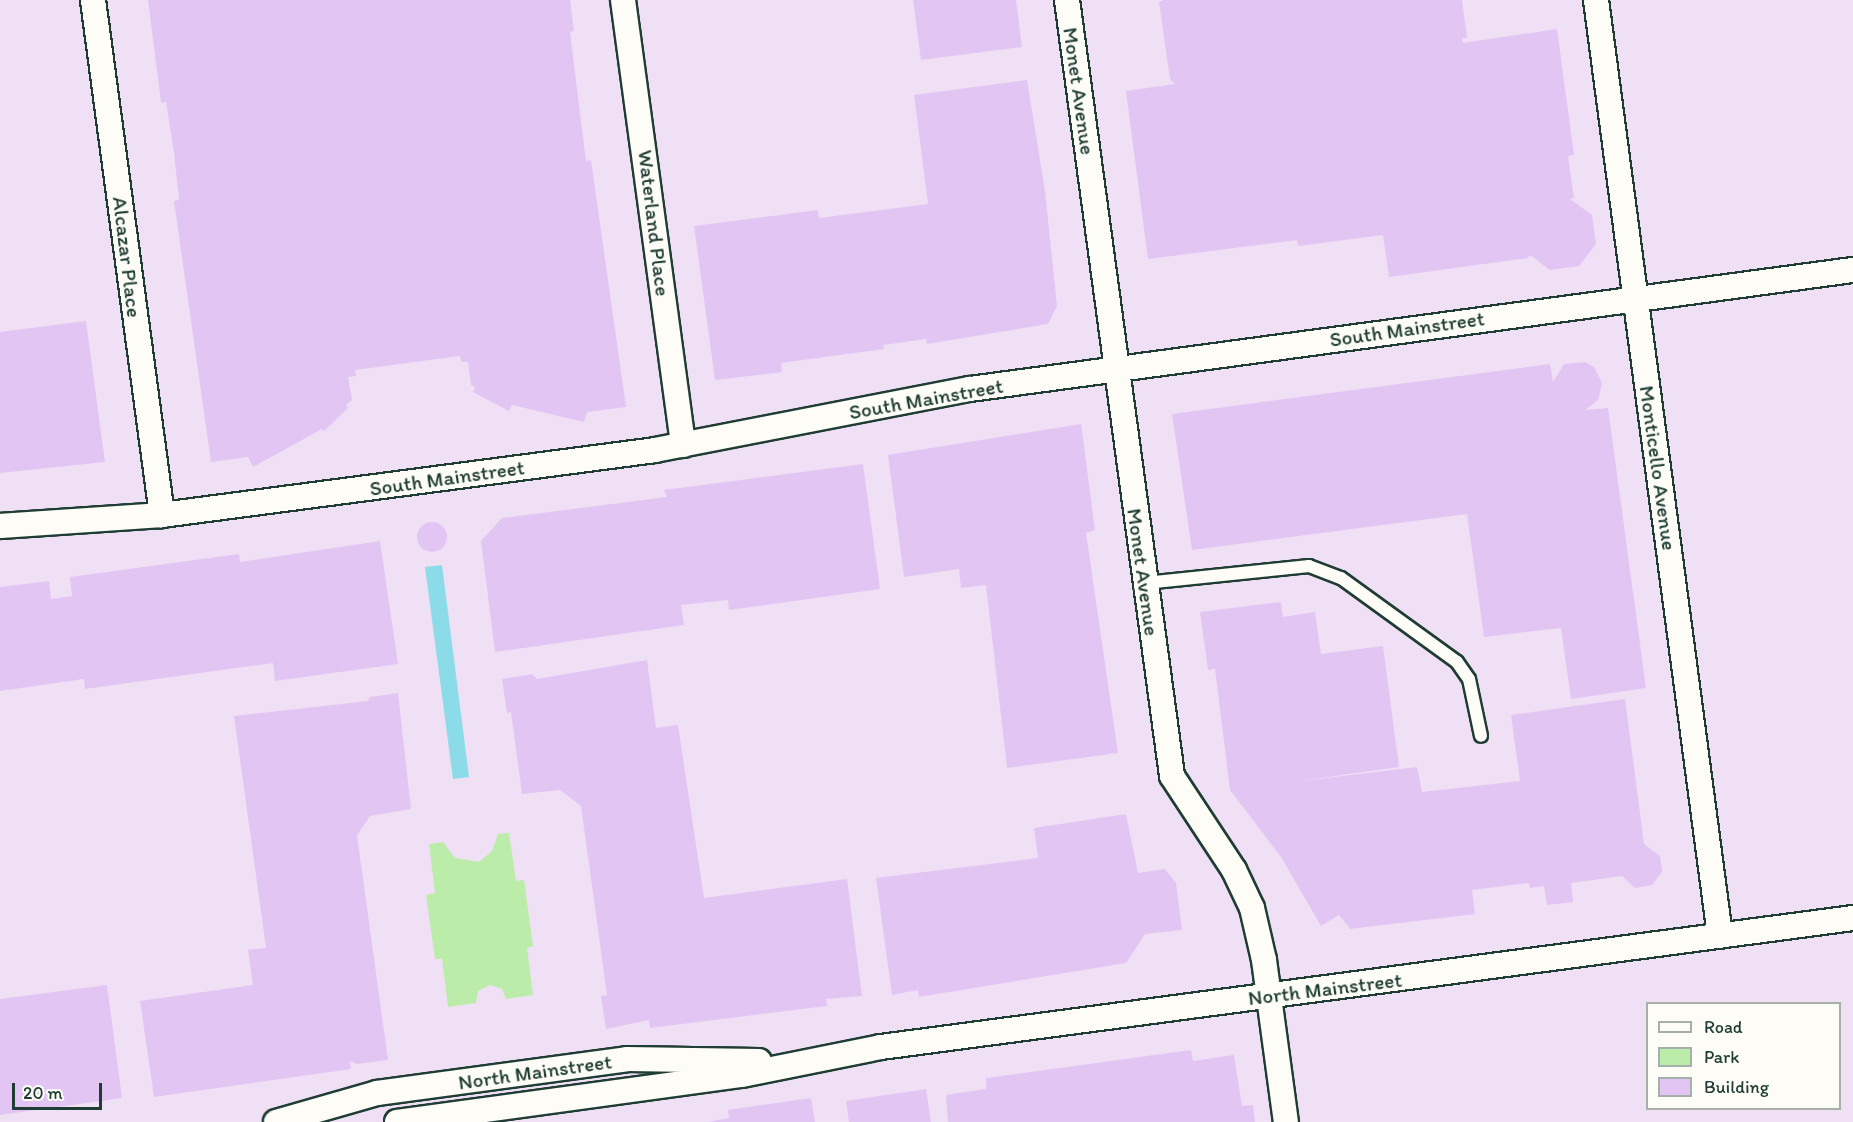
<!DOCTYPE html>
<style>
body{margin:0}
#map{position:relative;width:1853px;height:1122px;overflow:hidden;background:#f5ecf6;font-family:Itim,sans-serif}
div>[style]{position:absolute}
.built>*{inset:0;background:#f0e0f5}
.green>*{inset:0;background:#bcecaa}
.water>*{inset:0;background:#8bdbe8}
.building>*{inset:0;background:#e3c5f3}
.round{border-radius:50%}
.roads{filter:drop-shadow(2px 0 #1f3d34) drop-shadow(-2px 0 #1f3d34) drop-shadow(0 2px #1f3d34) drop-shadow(0 -2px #1f3d34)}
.lane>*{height:12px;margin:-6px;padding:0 6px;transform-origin:6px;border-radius:6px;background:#fdfcf7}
.street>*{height:24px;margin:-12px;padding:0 12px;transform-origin:12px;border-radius:12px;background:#fdfcf7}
span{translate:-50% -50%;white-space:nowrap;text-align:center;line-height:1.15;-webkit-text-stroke:5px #fdfcf7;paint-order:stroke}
.street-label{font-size:21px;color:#1f3d34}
.legend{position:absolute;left:1646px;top:1002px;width:195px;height:108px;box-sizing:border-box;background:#fdfcf7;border:2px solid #a4b0a9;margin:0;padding:8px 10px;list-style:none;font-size:18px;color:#1f3d34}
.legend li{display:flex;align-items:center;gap:12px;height:30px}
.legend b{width:30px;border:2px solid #a4b0a9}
.scale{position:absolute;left:12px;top:1083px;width:90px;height:27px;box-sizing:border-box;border:3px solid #1f3d34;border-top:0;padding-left:8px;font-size:18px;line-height:21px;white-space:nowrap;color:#1f3d34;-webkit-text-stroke:4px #fdfcf7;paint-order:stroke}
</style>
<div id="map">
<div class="built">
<i style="clip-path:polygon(evenodd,0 0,1853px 0,1853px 1122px,0 1122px,0 0,1648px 1004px,1840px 1004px,1840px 1108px,1648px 1108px,1648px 1004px)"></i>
</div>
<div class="green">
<i style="clip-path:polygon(509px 833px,516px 881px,524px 880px,533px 946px,527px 948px,533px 995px,506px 999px,502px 989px,490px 985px,478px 991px,476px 1003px,448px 1007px,442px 959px,435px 959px,426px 895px,435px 893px,429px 844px,443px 842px,455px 858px,479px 862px,492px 851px,498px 834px)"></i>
</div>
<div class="water">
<i style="clip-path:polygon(442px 565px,469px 777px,453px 779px,425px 567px)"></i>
</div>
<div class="building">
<i style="clip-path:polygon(148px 0,570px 0,574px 31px,570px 32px,586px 161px,591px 160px,626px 407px,587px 412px,584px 422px,512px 405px,509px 411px,473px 392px,475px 387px,471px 385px,468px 362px,461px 362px,460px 356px,407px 363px,355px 370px,356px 376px,348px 377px,352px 400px,346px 405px,348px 408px,324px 431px,322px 429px,253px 467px,248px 457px,211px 462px,174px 201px,179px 200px,174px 153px,166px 102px,161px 103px)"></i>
<i style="clip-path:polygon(913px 0,1016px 0,1022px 47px,921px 60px)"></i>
<i style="clip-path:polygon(1164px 0,1462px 0,1467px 38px,1462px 38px,1463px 43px,1557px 29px,1574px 155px,1568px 156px,1574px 198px,1570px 199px,1592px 215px,1596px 244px,1579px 266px,1550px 270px,1530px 255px,1528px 258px,1389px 277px,1383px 235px,1298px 246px,1297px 240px,1148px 259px,1126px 91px,1175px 84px,1170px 79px,1159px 2px)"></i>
<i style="clip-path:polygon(1027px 80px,1045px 191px,1057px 306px,1048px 324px,927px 344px,926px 339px,883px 345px,884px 349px,781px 363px,782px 372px,715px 380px,694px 226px,818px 210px,819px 218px,928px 204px,914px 95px)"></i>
<i style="clip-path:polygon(86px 321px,105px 462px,0 473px,0 332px)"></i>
<i style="clip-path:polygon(1585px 362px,1594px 367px,1602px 383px,1598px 400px,1585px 410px,1608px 408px,1646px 688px,1571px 699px,1561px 628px,1484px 637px,1467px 514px,1192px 550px,1172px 414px,1550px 364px,1553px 382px,1564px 364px)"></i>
<i style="clip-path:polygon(1081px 424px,1095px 530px,1086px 533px,1118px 753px,1007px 768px,986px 585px,961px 588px,959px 569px,904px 577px,888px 455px)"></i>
<i style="clip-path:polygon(863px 464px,880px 589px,729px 610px,728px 600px,681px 605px,684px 625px,495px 652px,481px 541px,502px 518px,667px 497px,664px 490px)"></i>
<i class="round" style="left:417px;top:522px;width:30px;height:30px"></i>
<i style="clip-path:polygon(380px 541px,398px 664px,275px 681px,273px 663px,85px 689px,84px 679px,0 691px,0 587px,49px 581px,51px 599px,72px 596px,70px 577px,239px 554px,240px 562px)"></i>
<i style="clip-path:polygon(1281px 602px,1283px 617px,1315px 612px,1321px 654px,1383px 646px,1399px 767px,1293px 782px,1417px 767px,1422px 792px,1520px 781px,1511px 715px,1625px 699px,1644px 844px,1660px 856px,1662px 872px,1652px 885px,1635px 888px,1622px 876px,1571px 883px,1573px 902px,1547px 905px,1544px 886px,1530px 888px,1529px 883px,1472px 890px,1475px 914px,1350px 929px,1339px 915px,1321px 926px,1281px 857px,1230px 790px,1215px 669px,1208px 670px,1200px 612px)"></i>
<i style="clip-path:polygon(647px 660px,656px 728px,678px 725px,704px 898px,847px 879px,862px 996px,826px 999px,827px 1006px,650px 1028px,649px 1020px,606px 1029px,601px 996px,607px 995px,581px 806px,560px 790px,522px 794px,511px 712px,507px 713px,502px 679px,532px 674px,537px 679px)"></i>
<i style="clip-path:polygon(398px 693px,411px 809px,370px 816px,357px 835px,388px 1060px,357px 1064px,350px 1061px,351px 1069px,154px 1097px,140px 1001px,253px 985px,248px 950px,266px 948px,234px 716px,368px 701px,370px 697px)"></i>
<i style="clip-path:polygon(1126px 814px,1138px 873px,1165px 869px,1176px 883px,1182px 930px,1145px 934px,1126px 963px,919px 997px,918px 990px,892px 995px,876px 878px,1038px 858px,1034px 828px)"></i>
<i style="clip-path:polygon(107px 985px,122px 1098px,0 1115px,0 999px)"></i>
<i style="clip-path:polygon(1191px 1050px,1193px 1061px,1234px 1055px,1242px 1106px,1253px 1105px,1255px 1122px,948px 1122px,946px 1095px,986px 1089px,986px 1078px)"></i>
<i style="clip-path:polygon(926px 1089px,931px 1122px,849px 1122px,846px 1101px)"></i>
<i style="clip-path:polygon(811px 1098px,815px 1122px,707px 1122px,729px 1118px,728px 1110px)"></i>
</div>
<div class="roads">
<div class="lane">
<i style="left:1145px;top:583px;width:165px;rotate:-5.9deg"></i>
<i style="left:1309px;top:566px;width:34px;rotate:21deg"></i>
<i style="left:1341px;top:578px;width:143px;rotate:35.9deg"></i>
<i style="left:1457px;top:662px;width:21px;rotate:55deg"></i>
<i style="left:1469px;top:679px;width:58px;rotate:78.1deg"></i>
</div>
<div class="street">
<i style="left:93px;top:0;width:520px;rotate:82.37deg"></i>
<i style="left:623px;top:0;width:449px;rotate:82.3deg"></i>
<i style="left:1067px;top:0;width:783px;rotate:82.29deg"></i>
<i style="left:1172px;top:776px;width:113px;rotate:56.6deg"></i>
<i style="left:1234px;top:870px;width:42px;rotate:64.7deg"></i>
<i style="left:1252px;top:908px;width:53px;rotate:77deg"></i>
<i style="left:1264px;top:960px;width:163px;rotate:82.3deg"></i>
<i style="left:1596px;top:0;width:944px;rotate:82.45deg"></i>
<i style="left:0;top:526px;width:162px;rotate:-3.9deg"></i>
<i style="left:162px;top:515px;width:497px;rotate:-7.5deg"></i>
<i style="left:655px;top:450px;width:321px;rotate:-11deg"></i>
<i style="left:970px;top:389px;width:891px;rotate:-7.68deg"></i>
<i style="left:276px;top:1122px;width:105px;rotate:-16deg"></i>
<i style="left:377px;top:1093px;width:252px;rotate:-7.7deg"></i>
<i style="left:627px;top:1059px;width:132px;rotate:0.9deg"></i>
<i style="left:397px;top:1122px;width:348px;rotate:-7.8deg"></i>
<i style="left:742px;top:1075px;width:142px;rotate:-11.4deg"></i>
<i style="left:881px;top:1047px;width:981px;rotate:-7.56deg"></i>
</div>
</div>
<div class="street-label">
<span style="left:1079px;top:91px;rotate:82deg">Monet Avenue</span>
<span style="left:654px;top:223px;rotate:83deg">Waterland Place</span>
<span style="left:127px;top:257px;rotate:83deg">Alcazar Place</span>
<span style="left:1407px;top:329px;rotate:-8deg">South Mainstreet</span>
<span style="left:926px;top:399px;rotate:-10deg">South Mainstreet</span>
<span style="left:1658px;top:468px;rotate:82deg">Monticello Avenue</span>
<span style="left:447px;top:478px;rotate:-8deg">South Mainstreet</span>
<span style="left:1143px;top:572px;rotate:82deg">Monet Avenue</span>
<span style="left:1325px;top:989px;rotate:-7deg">North Mainstreet</span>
<span style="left:535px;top:1072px;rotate:-8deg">North Mainstreet</span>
</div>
<ul class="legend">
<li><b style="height:8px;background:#fdfcf7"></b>Road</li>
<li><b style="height:16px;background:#bcecaa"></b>Park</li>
<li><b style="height:16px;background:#e3c5f3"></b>Building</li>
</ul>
<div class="scale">20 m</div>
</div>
